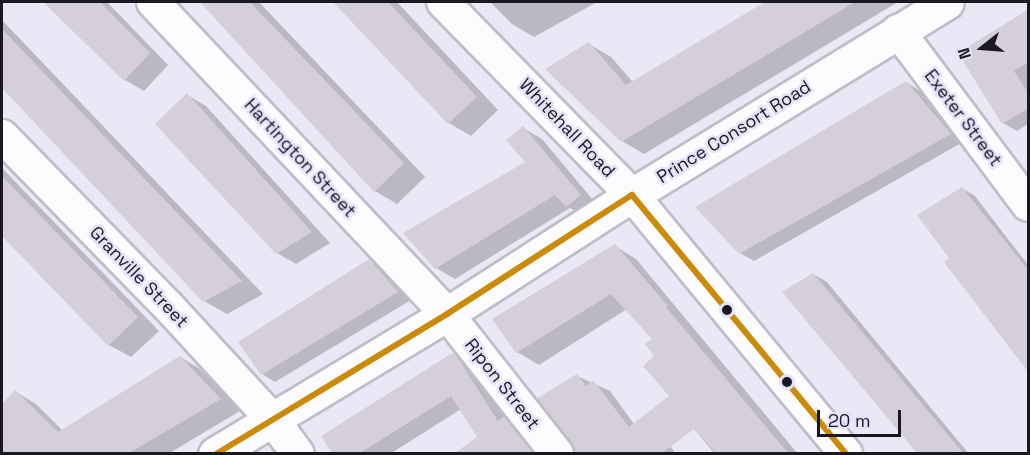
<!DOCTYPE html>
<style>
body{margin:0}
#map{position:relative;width:1030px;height:455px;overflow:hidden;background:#eae7f6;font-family:"Space Grotesk",sans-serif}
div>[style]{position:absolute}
.shadow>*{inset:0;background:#0003}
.building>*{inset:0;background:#d5cfda}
.roads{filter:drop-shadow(2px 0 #bfbdc8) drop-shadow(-2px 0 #bfbdc8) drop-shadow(0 2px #bfbdc8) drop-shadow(0 -2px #bfbdc8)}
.minor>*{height:32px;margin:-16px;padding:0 16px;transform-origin:16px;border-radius:16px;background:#fcfbfe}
.tertiary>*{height:33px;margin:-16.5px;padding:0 16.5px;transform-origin:16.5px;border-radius:16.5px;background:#fcfbfe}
.bus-1>*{height:6px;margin:-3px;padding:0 3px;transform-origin:3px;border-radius:3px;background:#cb8a07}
.dots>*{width:16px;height:16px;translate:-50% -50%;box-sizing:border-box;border:3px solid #e7e1fc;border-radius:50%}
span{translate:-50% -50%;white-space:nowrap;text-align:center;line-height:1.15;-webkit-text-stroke:5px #e7e1fc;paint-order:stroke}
.street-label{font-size:18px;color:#1a1922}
.frame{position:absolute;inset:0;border:3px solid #1a1922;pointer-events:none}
.north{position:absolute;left:952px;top:18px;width:60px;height:60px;-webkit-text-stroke:4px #e7e1fc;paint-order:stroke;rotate:253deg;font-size:16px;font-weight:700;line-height:24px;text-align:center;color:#1a1922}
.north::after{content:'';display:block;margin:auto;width:21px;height:27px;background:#1a1922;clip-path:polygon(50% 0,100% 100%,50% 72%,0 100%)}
.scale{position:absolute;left:817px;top:410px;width:84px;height:27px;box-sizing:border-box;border:3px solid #1a1922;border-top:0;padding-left:8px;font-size:18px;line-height:21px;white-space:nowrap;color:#1a1922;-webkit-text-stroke:4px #e7e1fc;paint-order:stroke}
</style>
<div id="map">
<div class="shadow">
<i style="clip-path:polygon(46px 2px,107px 2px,168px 65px,144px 91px,125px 80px)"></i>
<i style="clip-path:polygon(203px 2px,259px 2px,425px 177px,397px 204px,375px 191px)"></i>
<i style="clip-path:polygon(335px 2px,397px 2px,498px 110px,471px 136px,449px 123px)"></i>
<i style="clip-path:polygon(490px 2px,597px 2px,534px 37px,512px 24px)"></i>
<i style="clip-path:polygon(768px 2px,898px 2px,644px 154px,622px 141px,589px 44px,611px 57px,633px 82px)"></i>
<i style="clip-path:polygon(1028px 10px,1028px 124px,1017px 131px,1003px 123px,960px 54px)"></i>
<i style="clip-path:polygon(2px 20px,263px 294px,227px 314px,204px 301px,2px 86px)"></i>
<i style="clip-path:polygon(906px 82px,920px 91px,963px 142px,754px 261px,740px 253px)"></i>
<i style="clip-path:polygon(187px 95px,206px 106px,330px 243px,296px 264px,277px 253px)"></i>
<i style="clip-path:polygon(523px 128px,542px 139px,598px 206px,586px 217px,570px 208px,455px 279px,436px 268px,528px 162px)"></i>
<i style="clip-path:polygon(2px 168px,159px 331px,131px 357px,109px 345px,2px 234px)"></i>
<i style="clip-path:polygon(962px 188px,975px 196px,1028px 265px,1028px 371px,951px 258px)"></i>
<i style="clip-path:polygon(615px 246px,636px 259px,798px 454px,715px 454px,668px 398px,671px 396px,656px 356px,654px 339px,627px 309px,539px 365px,517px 352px,494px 319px)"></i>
<i style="clip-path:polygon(369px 261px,382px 269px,411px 300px,275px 382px,262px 374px)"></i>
<i style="clip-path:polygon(813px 274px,827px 282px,969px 454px,919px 454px,784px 292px)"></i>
<i style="clip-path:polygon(454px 353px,470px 363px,506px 419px,521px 428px,541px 454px,458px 454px,479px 437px,461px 409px,390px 454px,334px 454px,323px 437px)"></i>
<i style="clip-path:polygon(180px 357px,200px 369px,240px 411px,168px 454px,2px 454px,2px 406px,16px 392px,36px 404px,63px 431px)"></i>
<i style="clip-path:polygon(577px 376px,610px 391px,634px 424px,657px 428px,676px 454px,576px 454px,539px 399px)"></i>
</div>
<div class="building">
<i style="clip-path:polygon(43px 2px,100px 2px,150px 53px,124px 81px)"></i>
<i style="clip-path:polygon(200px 2px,250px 2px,404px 163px,374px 192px)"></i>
<i style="clip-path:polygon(333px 2px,388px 2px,477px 97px,448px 124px)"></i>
<i style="clip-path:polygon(765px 2px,855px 2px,621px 142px,545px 69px,589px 42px,626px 85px)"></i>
<i style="clip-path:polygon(1029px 9px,1029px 62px,1014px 71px,1029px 94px,1029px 108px,1002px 124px,958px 53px)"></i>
<i style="clip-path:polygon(2px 29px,242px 281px,203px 302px,2px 88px)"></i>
<i style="clip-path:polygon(906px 81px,951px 134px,739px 254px,695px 207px)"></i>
<i style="clip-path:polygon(187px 93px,312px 232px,276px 254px,155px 124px)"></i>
<i style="clip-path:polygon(523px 126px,581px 195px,566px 207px,555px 195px,435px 269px,403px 233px,525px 162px,506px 140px)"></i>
<i style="clip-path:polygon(2px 176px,138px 317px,108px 346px,2px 236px)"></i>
<i style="clip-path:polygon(962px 187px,1029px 271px,1029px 373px,944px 262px,949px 258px,917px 215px)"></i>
<i style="clip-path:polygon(615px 244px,668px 306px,666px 307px,788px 453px,716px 453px,694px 429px,662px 453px,575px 453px,571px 443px,536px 399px,577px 374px,586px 386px,593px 380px,629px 427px,669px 396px,643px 366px,654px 356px,645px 344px,652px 339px,611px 294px,516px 353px,492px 319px)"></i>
<i style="clip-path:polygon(369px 259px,398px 292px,261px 375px,238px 342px)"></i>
<i style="clip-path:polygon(813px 273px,963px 453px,917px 453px,782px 292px)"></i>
<i style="clip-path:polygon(454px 352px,498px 421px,505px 416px,534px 453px,455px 453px,477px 437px,451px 396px,360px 453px,332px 453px,321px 436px)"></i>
<i style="clip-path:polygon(180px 356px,221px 399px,129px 453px,2px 453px,2px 404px,15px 390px,58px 432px)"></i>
</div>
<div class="roads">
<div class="minor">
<i style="left:153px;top:2px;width:429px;rotate:46.7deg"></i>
<i style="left:447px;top:314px;width:178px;rotate:51.8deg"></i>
<i style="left:443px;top:2px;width:270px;rotate:45.6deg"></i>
<i style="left:632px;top:195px;width:336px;rotate:50.4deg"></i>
<i style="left:898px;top:31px;width:217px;rotate:53.2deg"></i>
<i style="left:2px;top:136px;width:238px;rotate:45.7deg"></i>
<i style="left:168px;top:306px;width:155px;rotate:47.4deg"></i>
<i style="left:273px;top:420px;width:42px;rotate:53.7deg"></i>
</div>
<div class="tertiary">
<i style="left:215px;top:454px;width:271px;rotate:-31.1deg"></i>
<i style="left:447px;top:314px;width:220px;rotate:-32.8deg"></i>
<i style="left:632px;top:195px;width:369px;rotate:-31.5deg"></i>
</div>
</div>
<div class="bus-1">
<i style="left:216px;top:454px;width:270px;rotate:-31.2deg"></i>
<i style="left:447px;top:314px;width:220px;rotate:-32.8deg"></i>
<i style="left:632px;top:195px;width:336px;rotate:50.4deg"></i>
</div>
<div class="dots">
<i style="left:727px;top:310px;background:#1a1922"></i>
<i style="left:787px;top:382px;background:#1a1922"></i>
</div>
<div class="street-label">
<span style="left:963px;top:118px;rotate:53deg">Exeter Street</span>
<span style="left:567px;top:128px;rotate:46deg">Whitehall Road</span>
<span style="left:734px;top:132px;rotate:-32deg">Prince Consort Road</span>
<span style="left:300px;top:158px;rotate:47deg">Hartington Street</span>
<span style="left:139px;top:277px;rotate:46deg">Granville Street</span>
<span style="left:502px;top:384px;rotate:52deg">Ripon Street</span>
</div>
<div class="frame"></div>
<div class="north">N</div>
<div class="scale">20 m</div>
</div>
